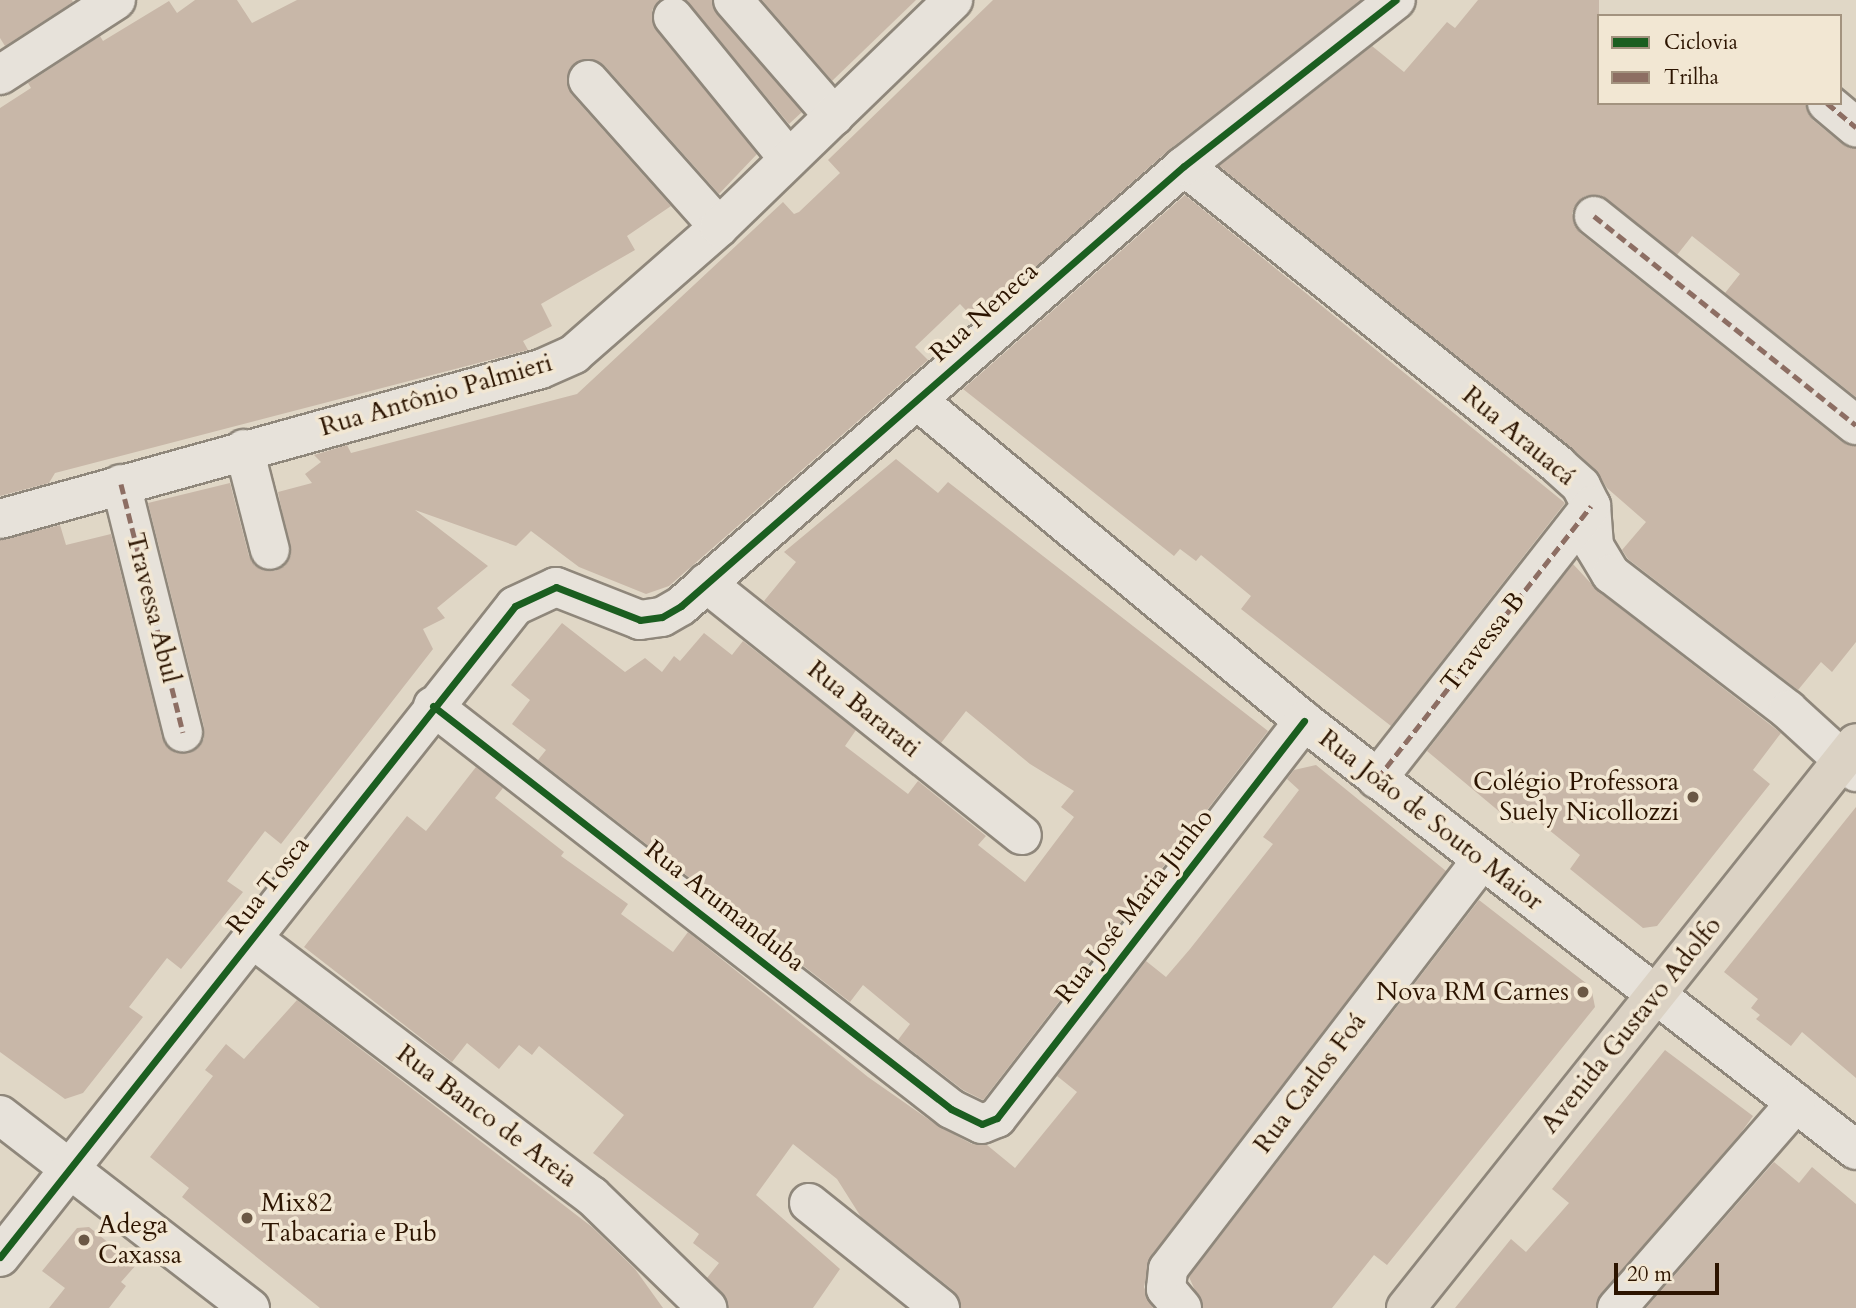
<!DOCTYPE html>
<meta charset="utf-8">
<style>
body{margin:0}
#map{position:relative;width:1856px;height:1308px;overflow:hidden;background:#e0d7c6;font-family:Cardo,serif}
div>[style]{position:absolute}
.building>*{inset:0;background:#c8b7a8}
.roads{filter:drop-shadow(2px 0 #8f877b) drop-shadow(-2px 0 #8f877b) drop-shadow(0 2px #8f877b) drop-shadow(0 -2px #8f877b)}
.minor>*{height:38px;margin:-19px;padding:0 19px;transform-origin:19px;border-radius:19px;background:#e7e2da}
.major>*{height:38px;margin:-19px;padding:0 19px;transform-origin:19px;border-radius:19px;background:#dbd2c4}
.quiet>*{height:5px;margin-top:-2.5px;transform-origin:0;background:repeating-linear-gradient(90deg,#8d6e63 0 10px,transparent 0 15px)}
.cycleway>*{height:7px;margin:-3.5px;padding:0 3.5px;transform-origin:3.5px;border-radius:3.5px;background:#1b5e20}
.dots>*{width:19px;height:19px;translate:-50% -50%;box-sizing:border-box;border:4px solid #f2e7d3;border-radius:50%}
span{translate:-50% -50%;white-space:nowrap;text-align:center;line-height:1.15;-webkit-text-stroke:7px #f2e7d3;paint-order:stroke}
.street-label{font-size:26px;color:#2c1400}
.poi-label{font-size:26px;color:#2c1400}
.right{translate:-100% -50%;text-align:right}
.left{translate:0 -50%;text-align:left}
.legend{position:absolute;left:1597px;top:14px;width:245px;height:91px;box-sizing:border-box;background:#f2e7d3;border:2px solid #a3937f;margin:0;padding:9px 12px;list-style:none;font-size:21px;color:#2c1400}
.legend li{display:flex;align-items:center;gap:14px;height:35px}
.legend b{width:35px;border:2px solid #a3937f}
.scale{position:absolute;left:1614px;top:1263px;width:105px;height:32px;box-sizing:border-box;border:4px solid #2c1400;border-top:0;padding-left:9px;font-size:21px;line-height:24px;white-space:nowrap;color:#2c1400;-webkit-text-stroke:5px #f2e7d3;paint-order:stroke}
</style>
<div id="map">
<div class="building">
<i style="clip-path:polygon(0 0,72px 0,73px 2px,5px 46px,0 38px)"></i>
<i style="clip-path:polygon(195px 0,237px 0,252px 23px,297px 0,659px 0,652px 10px,656px 30px,757px 154px,719px 194px,604px 65px,583px 59px,568px 73px,571px 94px,671px 206px,627px 236px,635px 250px,541px 304px,552px 326px,523px 341px,528px 350px,55px 473px,49px 483px,0 496px,0 108px,31px 88px,28px 83px,100px 36px,103px 41px,169px 1px,177px 13px)"></i>
<i style="clip-path:polygon(686px 0,712px 0,717px 14px,802px 112px,789px 124px)"></i>
<i style="clip-path:polygon(762px 0,916px 0,832px 81px)"></i>
<i style="clip-path:polygon(993px 0,1361px 0,1170px 149px,975px 320px,960px 304px,915px 347px,928px 360px,669px 586px,646px 594px,579px 567px,531px 531px,516px 546px,415px 510px,488px 566px,437px 608px,445px 618px,423px 629px,433px 649px,281px 844px,265px 831px,227px 881px,243px 892px,181px 969px,167px 958px,129px 1007px,143px 1017px,83px 1093px,65px 1099px,0 1052px,0 540px,60px 525px,66px 545px,111px 534px,162px 737px,176px 753px,189px 753px,204px 739px,204px 727px,148px 503px,230px 483px,249px 556px,255px 566px,275px 571px,291px 555px,278px 492px,312px 483px,305px 474px,321px 462px,314px 455px,347px 445px,351px 453px,577px 394px,783px 202px,794px 214px,799px 212px,840px 173px,828px 160px)"></i>
<i style="clip-path:polygon(1478px 0,1599px 0,1599px 103px,1806px 103px,1813px 120px,1842px 144px,1856px 148px,1856px 397px,1725px 293px,1740px 274px,1692px 236px,1677px 255px,1598px 195px,1585px 196px,1572px 213px,1580px 233px,1842px 442px,1856px 446px,1856px 642px,1832px 672px,1821px 662px,1798px 690px,1628px 559px,1622px 550px,1646px 522px,1607px 488px,1596px 470px,1573px 449px,1219px 166px,1372px 46px,1404px 72px,1447px 22px,1455px 28px)"></i>
<i style="clip-path:polygon(1185px 195px,1565px 503px,1391px 726px,1241px 609px,1251px 596px,1201px 555px,1196px 561px,1180px 549px,1174px 556px,963px 389px)"></i>
<i style="clip-path:polygon(896px 459px,938px 493px,948px 482px,1268px 731px,983px 1100px,963px 1090px,898px 1040px,910px 1024px,863px 985px,850px 1002px,538px 760px,546px 750px,512px 724px,530px 700px,511px 685px,562px 623px,625px 672px,645px 658px,662px 672px,674px 656px,680px 661px,704px 633px,732px 655px,743px 641px,856px 730px,845px 746px,908px 794px,918px 781px,986px 836px,978px 845px,1025px 882px,1074px 817px,1061px 807px,1074px 791px,1030px 764px,966px 711px,941px 743px,764px 601px,796px 562px,784px 552px)"></i>
<i style="clip-path:polygon(1573px 564px,1598px 591px,1781px 733px,1753px 770px,1770px 784px,1657px 926px,1643px 928px,1570px 869px,1580px 855px,1523px 809px,1513px 823px,1427px 751px)"></i>
<i style="clip-path:polygon(1316px 765px,1446px 871px,1151px 1256px,1144px 1287px,1153px 1308px,961px 1308px,954px 1291px,861px 1217px,837px 1179px,793px 1144px,756px 1195px,840px 1269px,813px 1308px,728px 1308px,723px 1293px,707px 1278px,719px 1263px,693px 1243px,699px 1234px,593px 1153px,624px 1115px,539px 1046px,532px 1055px,519px 1045px,499px 1069px,467px 1043px,452px 1062px,304px 947px,407px 816px,426px 831px,476px 767px,503px 788px,495px 798px,564px 852px,561px 856px,628px 904px,621px 914px,673px 952px,688px 932px,868px 1077px,938px 1126px,972px 1144px,987px 1145px,1015px 1168px,1077px 1092px,1057px 1076px,1146px 961px,1166px 977px,1190px 949px,1273px 844px,1263px 837px,1299px 790px,1287px 779px,1294px 770px)"></i>
<i style="clip-path:polygon(1856px 807px,1856px 1078px,1802px 1032px,1791px 1046px,1756px 1019px,1760px 1015px,1751px 1008px,1758px 999px,1724px 972px)"></i>
<i style="clip-path:polygon(1479px 900px,1591px 987px,1595px 1007px,1387px 1265px,1374px 1255px,1332px 1308px,1203px 1308px,1189px 1277px)"></i>
<i style="clip-path:polygon(297px 1000px,592px 1227px,635px 1269px,663px 1308px,320px 1308px,182px 1197px,189px 1188px,150px 1157px,213px 1076px,205px 1070px,226px 1044px,244px 1059px)"></i>
<i style="clip-path:polygon(1665px 1050px,1753px 1116px,1740px 1134px,1601px 1294px,1596px 1308px,1455px 1308px,1511px 1239px,1526px 1252px,1569px 1203px,1552px 1189px)"></i>
<i style="clip-path:polygon(1774px 1162px,1799px 1183px,1812px 1167px,1856px 1204px,1856px 1308px,1646px 1308px)"></i>
<i style="clip-path:polygon(89px 1227px,136px 1265px,121px 1282px,126px 1286px,109px 1308px,49px 1308px,65px 1288px,42px 1271px,77px 1228px)"></i>
</div>
<div class="roads">
<div class="minor">
<i style="left:733px;top:0;width:154px;rotate:49deg"></i>
<i style="left:673px;top:17px;width:183px;rotate:50.8deg"></i>
<i style="left:0;top:75px;width:138px;rotate:-32.9deg"></i>
<i style="left:588px;top:80px;width:197px;rotate:48.3deg"></i>
<i style="left:1827px;top:103px;width:38px;rotate:40deg"></i>
<i style="left:1184px;top:166px;width:479px;rotate:38.6deg"></i>
<i style="left:1558px;top:465px;width:31px;rotate:42deg"></i>
<i style="left:1581px;top:486px;width:22px;rotate:63deg"></i>
<i style="left:1591px;top:506px;width:40px;rotate:85.7deg"></i>
<i style="left:1594px;top:546px;width:33px;rotate:59deg"></i>
<i style="left:1611px;top:574px;width:223px;rotate:37.5deg"></i>
<i style="left:1788px;top:710px;width:92px;rotate:42.4deg"></i>
<i style="left:1594px;top:216px;width:335px;rotate:38.6deg"></i>
<i style="left:917px;top:400px;width:503px;rotate:39.67deg"></i>
<i style="left:1304px;top:721px;width:699px;rotate:37.85deg"></i>
<i style="left:244px;top:449px;width:104px;rotate:75.6deg"></i>
<i style="left:121px;top:484px;width:256px;rotate:76deg"></i>
<i style="left:0;top:519px;width:561px;rotate:-15.5deg"></i>
<i style="left:541px;top:369px;width:36px;rotate:-24deg"></i>
<i style="left:574px;top:354px;width:193px;rotate:-41.2deg"></i>
<i style="left:719px;top:227px;width:326px;rotate:-44.1deg"></i>
<i style="left:706px;top:583px;width:404px;rotate:38.6deg"></i>
<i style="left:433px;top:706px;width:656px;rotate:37.88deg"></i>
<i style="left:951px;top:1109px;width:34px;rotate:26deg"></i>
<i style="left:982px;top:1124px;width:16px;rotate:-22deg"></i>
<i style="left:997px;top:1118px;width:502px;rotate:-52.29deg"></i>
<i style="left:1377px;top:779px;width:347px;rotate:-51.9deg"></i>
<i style="left:253px;top:939px;width:425px;rotate:37.2deg"></i>
<i style="left:592px;top:1196px;width:161px;rotate:44.2deg"></i>
<i style="left:0;top:1115px;width:316px;rotate:37.7deg"></i>
<i style="left:809px;top:1203px;width:168px;rotate:38.7deg"></i>
<i style="left:0;top:1257px;width:830px;rotate:-51.65deg"></i>
<i style="left:515px;top:606px;width:45px;rotate:-24.9deg"></i>
<i style="left:556px;top:587px;width:90px;rotate:21.4deg"></i>
<i style="left:640px;top:620px;width:22px;rotate:-8deg"></i>
<i style="left:662px;top:617px;width:22px;rotate:-30deg"></i>
<i style="left:681px;top:606px;width:668px;rotate:-41.18deg"></i>
<i style="left:1184px;top:166px;width:269px;rotate:-38.1deg"></i>
<i style="left:1182px;top:1308px;width:25px;rotate:-130deg"></i>
<i style="left:1166px;top:1289px;width:20px;rotate:-84deg"></i>
<i style="left:1168px;top:1269px;width:514px;rotate:-52.51deg"></i>
<i style="left:1617px;top:1308px;width:272px;rotate:-48.9deg"></i>
</div>
<div class="major">
<i style="left:1406px;top:1308px;width:722px;rotate:-51.46deg"></i>
</div>
</div>
<div class="quiet">
<i style="left:1827px;top:103px;width:38px;rotate:40deg"></i>
<i style="left:1594px;top:216px;width:335px;rotate:38.6deg"></i>
<i style="left:121px;top:484px;width:256px;rotate:76deg"></i>
<i style="left:1377px;top:779px;width:347px;rotate:-51.9deg"></i>
</div>
<div class="cycleway">
<i style="left:433px;top:706px;width:656px;rotate:37.88deg"></i>
<i style="left:951px;top:1109px;width:34px;rotate:26deg"></i>
<i style="left:982px;top:1124px;width:16px;rotate:-22deg"></i>
<i style="left:997px;top:1118px;width:502px;rotate:-52.29deg"></i>
<i style="left:0;top:1257px;width:830px;rotate:-51.65deg"></i>
<i style="left:515px;top:606px;width:45px;rotate:-24.9deg"></i>
<i style="left:556px;top:587px;width:90px;rotate:21.4deg"></i>
<i style="left:640px;top:620px;width:22px;rotate:-8deg"></i>
<i style="left:662px;top:617px;width:22px;rotate:-30deg"></i>
<i style="left:681px;top:606px;width:668px;rotate:-41.18deg"></i>
<i style="left:1184px;top:166px;width:269px;rotate:-38.1deg"></i>
</div>
<div class="dots">
<i style="left:1693px;top:797px;background:#6b5845"></i>
<i style="left:1583px;top:992px;background:#6b5845"></i>
<i style="left:247px;top:1218px;background:#6b5845"></i>
<i style="left:84px;top:1240px;background:#6b5845"></i>
</div>
<div class="street-label">
<span style="left:984px;top:312px;rotate:-42deg">Rua Neneca</span>
<span style="left:436px;top:395px;rotate:-16deg">Rua Antônio Palmieri</span>
<span style="left:1519px;top:436px;rotate:40deg">Rua Arauacá</span>
<span style="left:153px;top:608px;rotate:76deg">Travessa Abul</span>
<span style="left:1483px;top:642px;rotate:-52deg">Travessa B</span>
<span style="left:864px;top:709px;rotate:39deg">Rua Bararati</span>
<span style="left:1431px;top:820px;rotate:38deg">Rua João de Souto Maior</span>
<span style="left:268px;top:885px;rotate:-52deg">Rua Tosca</span>
<span style="left:725px;top:906px;rotate:38deg">Rua Arumanduba</span>
<span style="left:1134px;top:906px;rotate:-52deg">Rua José Maria Junho</span>
<span style="left:1631px;top:1025px;rotate:-51deg">Avenida Gustavo Adolfo</span>
<span style="left:1310px;top:1083px;rotate:-53deg">Rua Carlos Foá</span>
<span style="left:487px;top:1116px;rotate:37deg">Rua Banco de Areia</span>
</div>
<div class="poi-label">
<span class="right" style="left:1679px;top:797px">Colégio Professora<br>Suely Nicollozzi</span>
<span class="right" style="left:1569px;top:992px">Nova RM Carnes</span>
<span class="left" style="left:261px;top:1218px">Mix82<br>Tabacaria e Pub</span>
<span class="left" style="left:98px;top:1240px">Adega<br>Caxassa</span>
</div>
<ul class="legend">
<li><b style="height:9px;background:#1b5e20"></b>Ciclovia</li>
<li><b style="height:9px;background:#8d6e63"></b>Trilha</li>
</ul>
<div class="scale">20 m</div>
</div>
